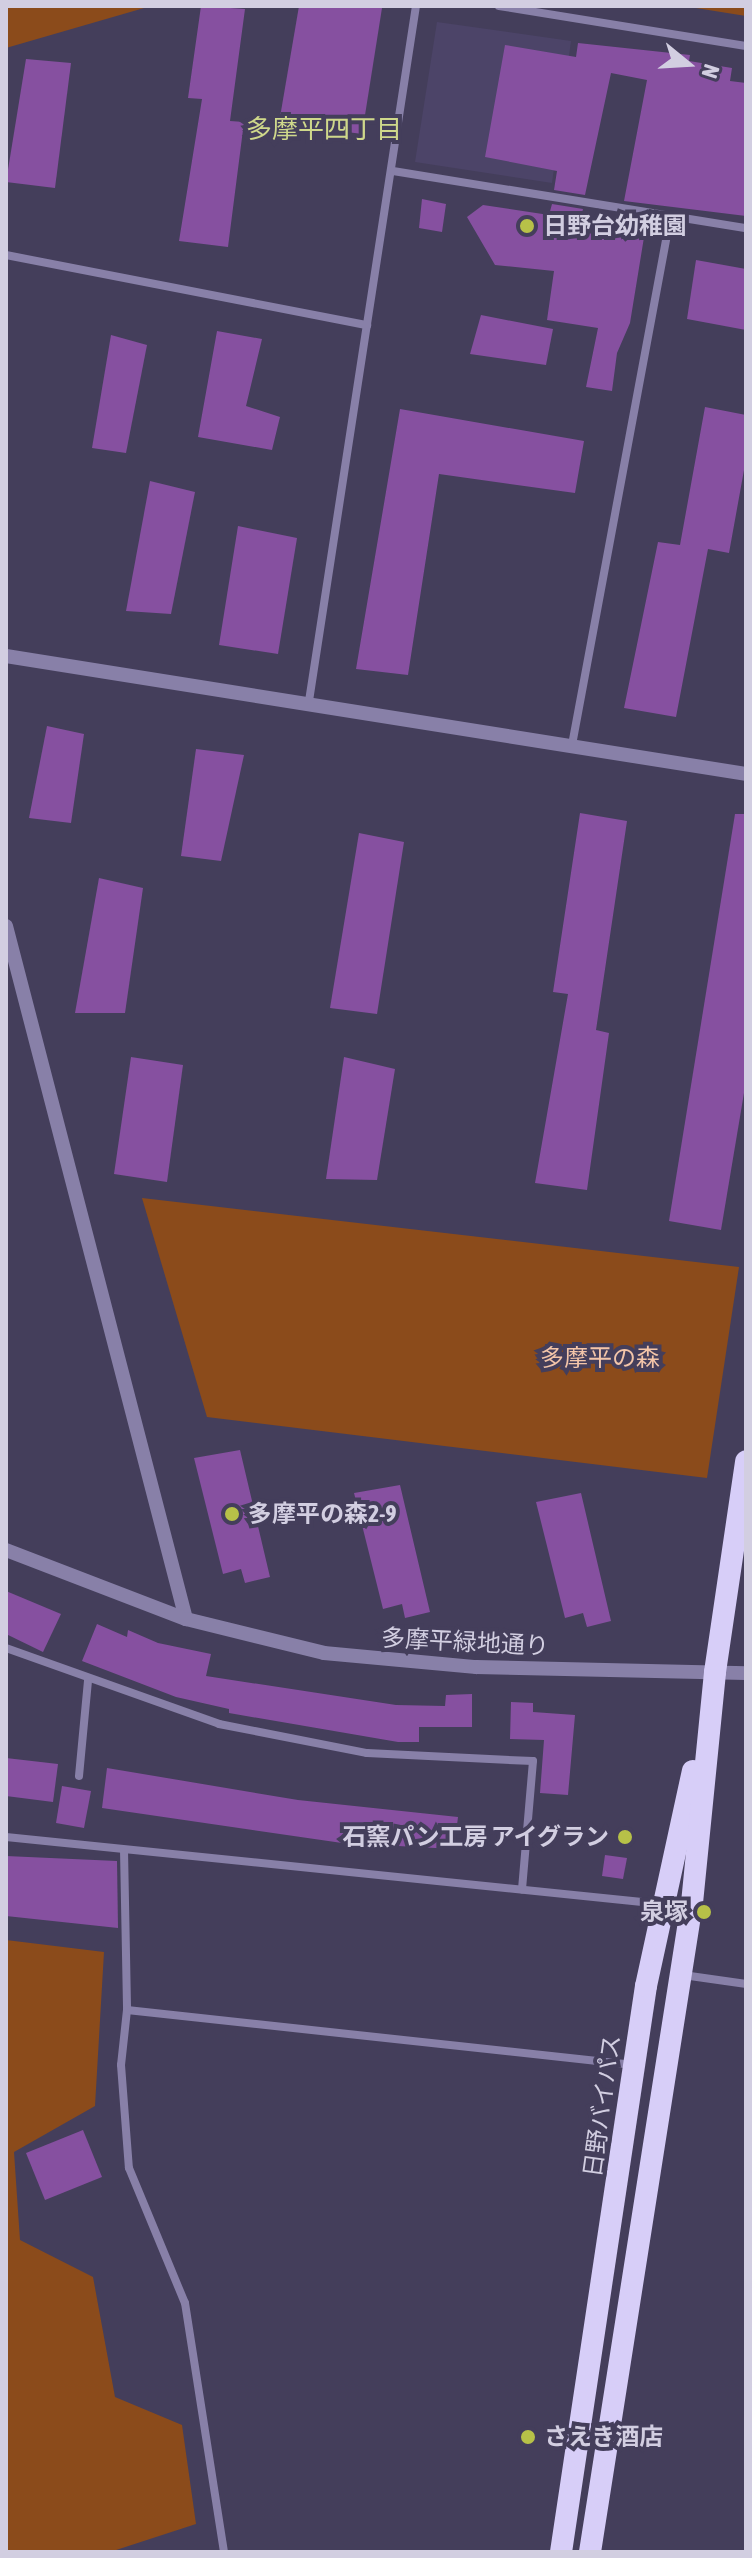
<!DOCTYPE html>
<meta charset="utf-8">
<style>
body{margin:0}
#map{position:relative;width:752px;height:2558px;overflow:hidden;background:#443e5b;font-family:"Asap Condensed","Noto Sans JP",sans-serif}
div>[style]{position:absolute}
.built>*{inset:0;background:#4c4468}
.green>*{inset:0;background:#8b4b1b}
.building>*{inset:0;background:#8650a0}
.minor>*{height:8px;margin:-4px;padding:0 4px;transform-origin:4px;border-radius:4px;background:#8880a8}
.tertiary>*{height:14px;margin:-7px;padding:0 7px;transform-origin:7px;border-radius:7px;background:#8880a8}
.trunk>*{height:22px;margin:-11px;padding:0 11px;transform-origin:11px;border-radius:11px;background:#d7cef8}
.dots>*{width:22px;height:22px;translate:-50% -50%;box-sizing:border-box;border:4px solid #443e5b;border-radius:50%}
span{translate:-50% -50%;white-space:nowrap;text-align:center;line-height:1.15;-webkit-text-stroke:8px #443e5b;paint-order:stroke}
.poi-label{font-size:24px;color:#d2cee1;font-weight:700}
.left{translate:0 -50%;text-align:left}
.right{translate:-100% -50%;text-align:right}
.park-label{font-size:24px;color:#f3c5a9}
.street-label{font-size:24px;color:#d2cee1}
.neighbourhood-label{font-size:26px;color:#cfd88b}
.frame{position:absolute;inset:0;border:8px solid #d2cee1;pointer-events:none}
.north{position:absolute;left:648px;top:24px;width:80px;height:80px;-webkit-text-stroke:6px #443e5b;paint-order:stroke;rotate:108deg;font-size:22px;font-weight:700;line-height:32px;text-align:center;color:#d2cee1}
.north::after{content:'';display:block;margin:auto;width:28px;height:36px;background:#d2cee1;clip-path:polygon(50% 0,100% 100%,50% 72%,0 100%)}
</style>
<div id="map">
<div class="built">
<i style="clip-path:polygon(437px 22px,571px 41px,552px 183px,415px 162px)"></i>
</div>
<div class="green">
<i style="clip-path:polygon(6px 6px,151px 6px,6px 48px)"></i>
<i style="clip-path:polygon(686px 6px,746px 6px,746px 16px,696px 8px)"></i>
<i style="clip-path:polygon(142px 1198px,739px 1267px,707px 1478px,207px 1417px)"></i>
<i style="clip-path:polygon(6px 1940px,104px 1952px,95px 2106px,14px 2152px,20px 2240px,93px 2277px,115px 2397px,182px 2425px,196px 2524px,110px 2552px,6px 2552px)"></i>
</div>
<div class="building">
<i style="clip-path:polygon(201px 6px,245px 9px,230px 121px,244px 122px,228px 247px,179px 241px,202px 99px,188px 98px)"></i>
<i style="clip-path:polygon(299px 6px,382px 8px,362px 134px,279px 123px)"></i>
<i style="clip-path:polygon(578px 43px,690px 55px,689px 61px,732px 68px,730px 81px,746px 83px,746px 216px,624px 201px,647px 80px,611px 73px,585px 195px,554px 190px,557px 171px,485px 157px,505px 45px,576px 57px)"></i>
<i style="clip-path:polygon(26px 59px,71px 63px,55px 188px,6px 182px)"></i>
<i style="clip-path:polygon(422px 199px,446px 204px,442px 232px,419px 228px)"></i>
<i style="clip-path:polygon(552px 204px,583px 209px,580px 221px,619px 228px,621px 215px,647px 219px,630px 323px,617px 353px,612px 391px,586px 387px,598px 328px,547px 320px,554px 271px,495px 265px,467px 217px,483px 205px,549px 215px)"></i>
<i style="clip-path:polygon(696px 260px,746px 269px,746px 330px,687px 319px)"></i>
<i style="clip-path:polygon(481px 315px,553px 329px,546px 365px,470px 354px)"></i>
<i style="clip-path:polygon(217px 331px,262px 339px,246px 406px,280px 417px,272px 450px,198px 437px)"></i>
<i style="clip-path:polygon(111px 335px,147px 345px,126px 453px,92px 448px)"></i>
<i style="clip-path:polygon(705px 407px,746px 415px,746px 459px,729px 553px,708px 549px,676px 717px,624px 708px,658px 542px,680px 545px)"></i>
<i style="clip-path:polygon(400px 409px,584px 441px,575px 493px,439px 474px,408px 675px,356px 669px)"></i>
<i style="clip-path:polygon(150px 481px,195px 492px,171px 614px,126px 611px)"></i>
<i style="clip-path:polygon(238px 526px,297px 538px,278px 654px,219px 645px)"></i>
<i style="clip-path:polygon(47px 726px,84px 734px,71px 823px,29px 818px)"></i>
<i style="clip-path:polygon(196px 749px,244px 755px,221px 861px,181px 856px)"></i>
<i style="clip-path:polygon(580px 813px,627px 821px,596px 1030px,609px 1033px,587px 1190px,535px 1183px,568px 994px,553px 992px)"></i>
<i style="clip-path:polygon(735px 814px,746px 814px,746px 1081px,721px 1230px,669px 1221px)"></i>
<i style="clip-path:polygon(359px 833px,404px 842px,377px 1014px,330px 1008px)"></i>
<i style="clip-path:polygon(99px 878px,143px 888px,125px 1013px,75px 1013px)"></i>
<i style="clip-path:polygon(131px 1057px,183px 1065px,167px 1182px,114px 1174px)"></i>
<i style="clip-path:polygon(344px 1057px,395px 1069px,377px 1180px,326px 1179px)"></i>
<i style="clip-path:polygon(240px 1450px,270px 1577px,245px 1583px,241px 1569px,223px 1574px,194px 1458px)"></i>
<i style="clip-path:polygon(400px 1485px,430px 1612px,405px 1618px,402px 1604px,383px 1609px,354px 1493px)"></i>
<i style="clip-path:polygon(581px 1493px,611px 1621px,587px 1627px,583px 1613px,565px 1618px,536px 1502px)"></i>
<i style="clip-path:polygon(6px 1591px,61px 1614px,43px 1652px,6px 1634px)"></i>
<i style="clip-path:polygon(97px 1624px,127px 1637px,128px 1630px,158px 1643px,211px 1654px,206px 1676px,396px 1705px,445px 1706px,446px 1695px,472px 1694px,472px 1727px,419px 1727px,419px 1742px,398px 1742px,229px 1713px,229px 1709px,176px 1697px,82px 1661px)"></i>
<i style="clip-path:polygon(511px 1702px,533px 1703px,533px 1712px,575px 1715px,568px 1795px,540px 1793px,544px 1740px,510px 1739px)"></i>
<i style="clip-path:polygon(6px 1758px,58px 1764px,53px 1802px,6px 1796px)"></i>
<i style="clip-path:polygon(107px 1768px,298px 1800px,458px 1817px,454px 1849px,342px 1843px,102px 1808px)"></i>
<i style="clip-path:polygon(62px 1786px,91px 1791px,84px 1828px,56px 1823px)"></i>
<i style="clip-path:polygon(605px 1855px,627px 1858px,623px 1879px,602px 1876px)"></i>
<i style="clip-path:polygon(6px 1856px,117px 1861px,118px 1928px,6px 1916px)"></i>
<i style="clip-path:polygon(83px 2130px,102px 2177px,45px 2200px,26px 2153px)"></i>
</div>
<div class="minor">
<i style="left:499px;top:6px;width:250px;rotate:9.2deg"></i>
<i style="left:393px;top:171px;width:358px;rotate:9.2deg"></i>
<i style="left:6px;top:255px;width:368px;rotate:11deg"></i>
<i style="left:309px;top:701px;width:703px;rotate:-81.25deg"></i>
<i style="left:572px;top:745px;width:535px;rotate:-79.45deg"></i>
<i style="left:6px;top:1648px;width:226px;rotate:19.6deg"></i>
<i style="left:219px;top:1724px;width:151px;rotate:11.1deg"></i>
<i style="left:367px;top:1753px;width:166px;rotate:2.8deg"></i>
<i style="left:533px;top:1761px;width:129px;rotate:94.9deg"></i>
<i style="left:79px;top:1776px;width:96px;rotate:-84.6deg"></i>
<i style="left:6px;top:1837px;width:659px;rotate:5.83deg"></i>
<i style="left:124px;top:1850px;width:160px;rotate:88.9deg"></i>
<i style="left:127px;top:2010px;width:55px;rotate:96.2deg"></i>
<i style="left:121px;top:2065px;width:103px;rotate:85.6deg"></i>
<i style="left:129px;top:2168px;width:146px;rotate:67.5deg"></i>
<i style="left:185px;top:2303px;width:252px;rotate:81.1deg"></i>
<i style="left:683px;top:1975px;width:64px;rotate:8.1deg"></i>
<i style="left:127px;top:2010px;width:510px;rotate:6.19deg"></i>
</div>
<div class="tertiary">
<i style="left:6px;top:656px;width:749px;rotate:9.06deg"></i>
<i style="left:6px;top:926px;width:716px;rotate:75.44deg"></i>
<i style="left:6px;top:1550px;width:193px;rotate:21deg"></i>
<i style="left:186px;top:1619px;width:142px;rotate:13.8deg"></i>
<i style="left:324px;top:1653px;width:153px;rotate:5.3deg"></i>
<i style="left:476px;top:1667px;width:270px;rotate:1.3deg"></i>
</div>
<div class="trunk">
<i style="left:561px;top:2552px;width:572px;rotate:-81.46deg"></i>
<i style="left:646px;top:1986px;width:220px;rotate:-77.7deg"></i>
<i style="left:590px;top:2552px;width:657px;rotate:-81.07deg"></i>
<i style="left:692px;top:1903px;width:232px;rotate:-84.3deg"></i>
<i style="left:715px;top:1672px;width:213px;rotate:-81.6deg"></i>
</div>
<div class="dots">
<i style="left:527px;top:226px;background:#b7c148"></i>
<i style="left:232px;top:1514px;background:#b7c148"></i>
<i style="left:625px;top:1837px;background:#b7c148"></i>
<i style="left:704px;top:1912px;background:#b7c148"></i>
<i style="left:528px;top:2437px;background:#b7c148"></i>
</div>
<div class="poi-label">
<span class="left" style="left:543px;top:226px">日野台幼稚園</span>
<span class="left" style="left:248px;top:1514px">多摩平の森2-9</span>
<span class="right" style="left:609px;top:1837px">石窯パン工房 アイグラン</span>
<span class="right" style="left:688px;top:1912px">泉塚</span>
<span class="left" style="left:544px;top:2437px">さえき酒店</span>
</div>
<div class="park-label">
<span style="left:600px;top:1358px">多摩平の森</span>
</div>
<div class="street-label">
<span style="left:465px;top:1642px;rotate:3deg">多摩平緑地通り</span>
<span style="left:602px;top:2106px;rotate:-82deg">日野バイパス</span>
</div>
<div class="neighbourhood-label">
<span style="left:324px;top:130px">多摩平四丁目</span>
</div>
<div class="frame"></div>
<div class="north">N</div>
</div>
